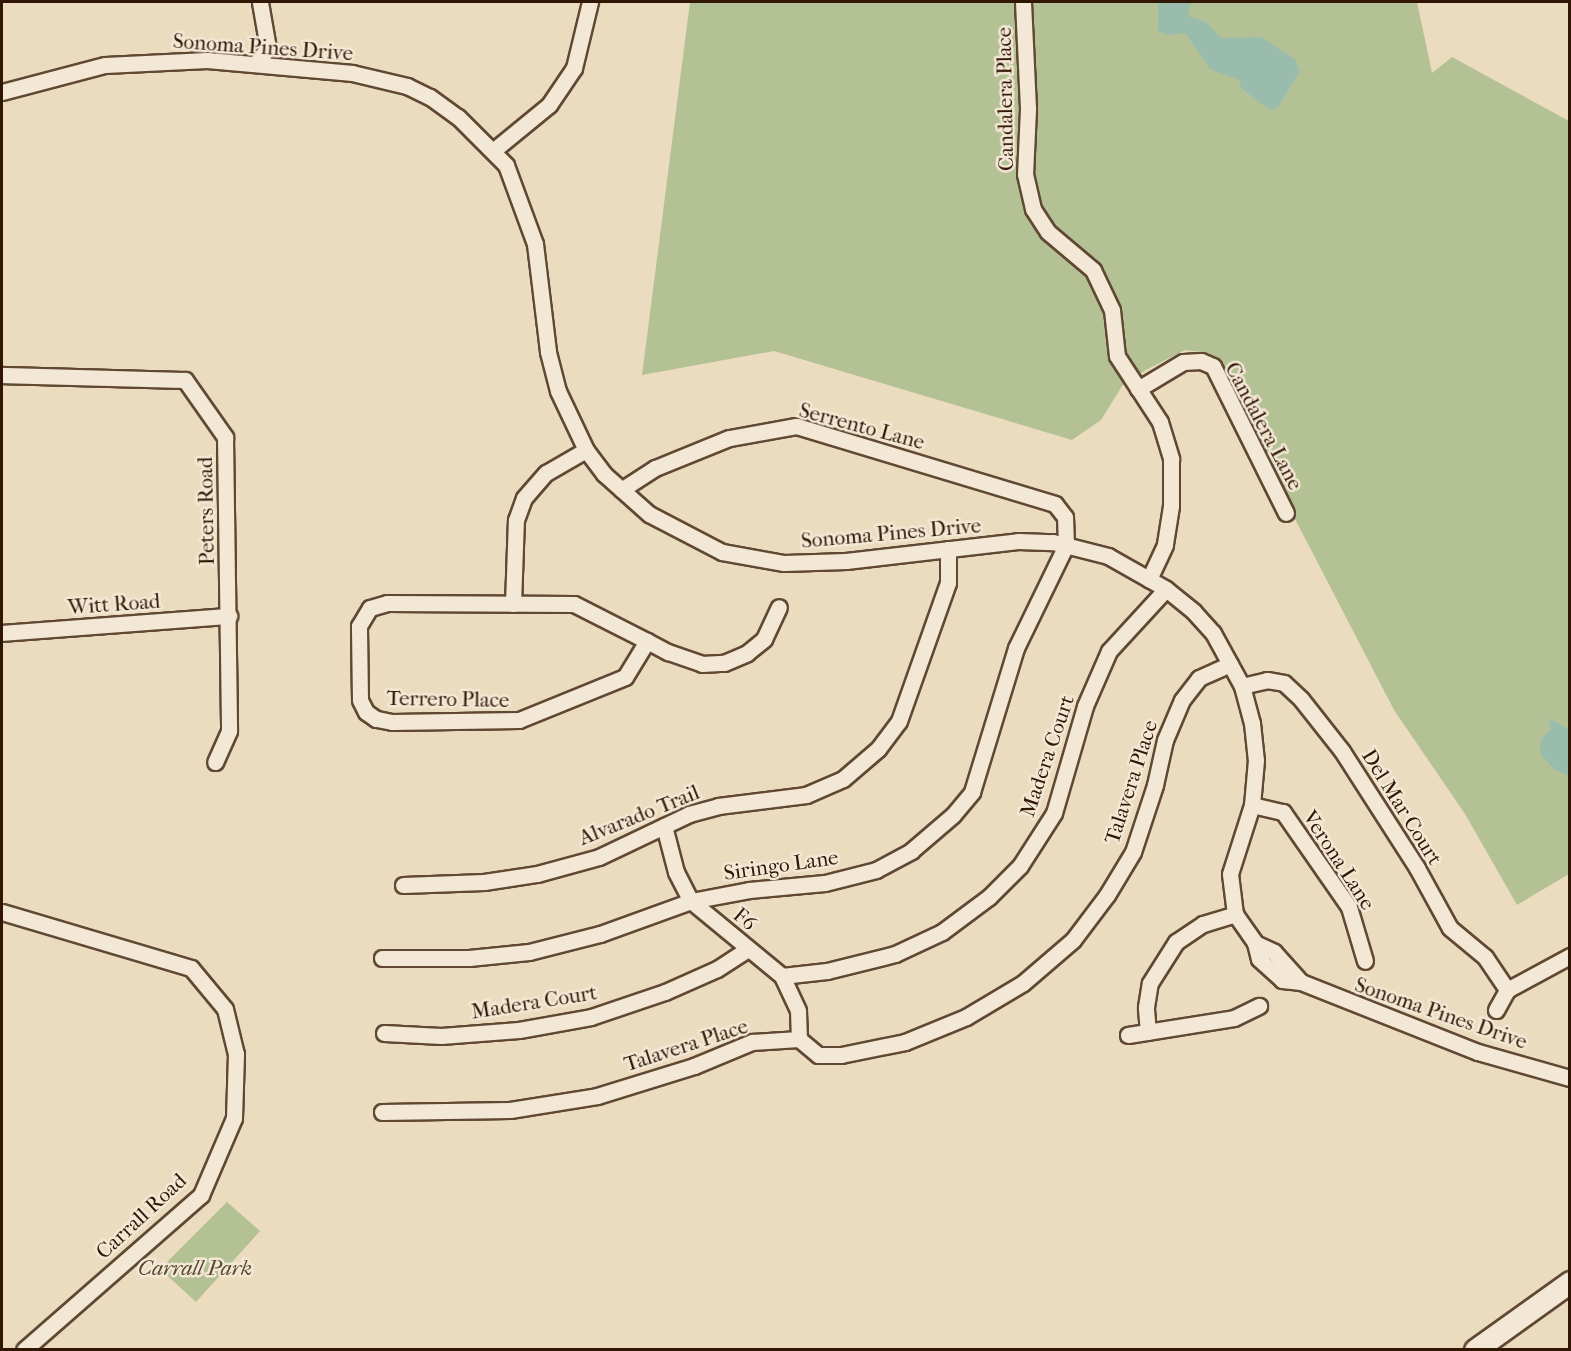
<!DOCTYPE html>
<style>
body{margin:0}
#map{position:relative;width:1571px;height:1351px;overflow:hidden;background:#ecdcbf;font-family:"IM FELL French Canon",serif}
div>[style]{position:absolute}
.green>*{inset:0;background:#b4c195}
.water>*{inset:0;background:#9abcac}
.roads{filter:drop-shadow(2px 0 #604833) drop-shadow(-2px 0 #604833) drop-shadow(0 2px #604833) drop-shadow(0 -2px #604833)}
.street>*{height:15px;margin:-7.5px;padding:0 7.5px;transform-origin:7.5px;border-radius:7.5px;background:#f3e8d5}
.secondary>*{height:21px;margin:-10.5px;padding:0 10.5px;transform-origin:10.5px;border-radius:10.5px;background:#f3e8d5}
span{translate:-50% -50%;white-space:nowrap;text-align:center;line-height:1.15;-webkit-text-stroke:5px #f3e8d5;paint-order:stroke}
.street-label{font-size:21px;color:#311604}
.park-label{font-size:21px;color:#584930;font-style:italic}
.frame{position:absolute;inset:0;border:3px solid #311604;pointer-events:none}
</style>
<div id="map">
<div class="green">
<i style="clip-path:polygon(690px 2px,1417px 2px,1432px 73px,1452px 57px,1569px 121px,1569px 874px,1517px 905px,1465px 814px,1394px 710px,1209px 353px,1185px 350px,1146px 370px,1122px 386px,1101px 420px,1072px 440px,774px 351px,642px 375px)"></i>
<i style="clip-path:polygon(227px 1202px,260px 1231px,196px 1302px,160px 1269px)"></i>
</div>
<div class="water">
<i style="clip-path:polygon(1158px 2px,1191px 2px,1188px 16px,1206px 22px,1221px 38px,1261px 37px,1295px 59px,1300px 71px,1278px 107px,1270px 110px,1241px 88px,1239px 80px,1211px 70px,1185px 33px,1169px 35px,1158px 31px)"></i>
<i style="clip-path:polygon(1548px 718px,1569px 729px,1569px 776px,1554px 769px,1540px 754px,1541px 739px,1551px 729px)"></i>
</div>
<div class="roads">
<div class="street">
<i style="left:1023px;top:2px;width:107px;rotate:87.3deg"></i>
<i style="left:1028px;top:109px;width:65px;rotate:92.6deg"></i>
<i style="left:1025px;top:174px;width:36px;rotate:77deg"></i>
<i style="left:1033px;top:209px;width:27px;rotate:57deg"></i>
<i style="left:1048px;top:232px;width:59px;rotate:40.2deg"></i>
<i style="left:1093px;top:270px;width:44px;rotate:64.6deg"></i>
<i style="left:1112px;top:310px;width:46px;rotate:83.8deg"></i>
<i style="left:1117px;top:356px;width:79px;rotate:56.9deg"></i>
<i style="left:1160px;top:422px;width:39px;rotate:73deg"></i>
<i style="left:1171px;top:459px;width:47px;rotate:90deg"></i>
<i style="left:1171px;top:506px;width:39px;rotate:99deg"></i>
<i style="left:1165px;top:545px;width:38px;rotate:115deg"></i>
<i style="left:256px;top:63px;width:19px;rotate:-51deg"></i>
<i style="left:268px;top:48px;width:47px;rotate:-99.9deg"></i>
<i style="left:2px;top:92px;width:106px;rotate:-14.7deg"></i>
<i style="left:105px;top:65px;width:102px;rotate:-2.8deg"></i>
<i style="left:207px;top:60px;width:146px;rotate:5.1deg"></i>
<i style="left:352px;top:73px;width:57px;rotate:13.3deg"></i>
<i style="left:407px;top:86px;width:25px;rotate:26deg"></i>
<i style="left:430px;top:97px;width:34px;rotate:36deg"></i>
<i style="left:458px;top:117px;width:68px;rotate:45deg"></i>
<i style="left:506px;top:165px;width:84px;rotate:69.8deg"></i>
<i style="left:535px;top:244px;width:109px;rotate:83.1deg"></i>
<i style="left:548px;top:352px;width:40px;rotate:75.6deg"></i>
<i style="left:558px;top:391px;width:65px;rotate:64.6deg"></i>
<i style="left:586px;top:450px;width:30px;rotate:53deg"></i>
<i style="left:604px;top:474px;width:60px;rotate:41.6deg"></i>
<i style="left:649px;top:514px;width:82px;rotate:27.5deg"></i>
<i style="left:722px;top:552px;width:63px;rotate:10.1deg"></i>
<i style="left:784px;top:563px;width:62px;rotate:-1.8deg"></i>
<i style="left:846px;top:561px;width:173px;rotate:-6.6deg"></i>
<i style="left:1018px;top:541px;width:35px;rotate:2deg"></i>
<i style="left:1053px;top:542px;width:57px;rotate:14.3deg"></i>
<i style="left:1108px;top:556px;width:67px;rotate:29.6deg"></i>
<i style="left:1166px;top:589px;width:36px;rotate:39deg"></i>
<i style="left:1194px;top:612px;width:28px;rotate:48deg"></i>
<i style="left:1213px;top:633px;width:60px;rotate:61.3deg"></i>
<i style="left:1242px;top:686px;width:38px;rotate:75deg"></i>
<i style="left:1252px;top:723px;width:37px;rotate:84deg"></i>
<i style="left:1256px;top:760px;width:45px;rotate:95.1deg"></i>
<i style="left:1252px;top:805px;width:72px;rotate:107.7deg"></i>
<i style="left:1230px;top:874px;width:40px;rotate:82.9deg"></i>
<i style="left:1235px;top:914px;width:35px;rotate:55deg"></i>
<i style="left:1255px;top:943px;width:16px;rotate:76deg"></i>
<i style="left:1259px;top:959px;width:31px;rotate:42deg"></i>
<i style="left:1282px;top:980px;width:19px;rotate:6deg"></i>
<i style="left:1301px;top:982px;width:190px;rotate:21.6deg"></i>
<i style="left:1478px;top:1052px;width:96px;rotate:15.8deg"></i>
<i style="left:494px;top:150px;width:71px;rotate:-39.3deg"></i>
<i style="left:549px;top:105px;width:45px;rotate:-56deg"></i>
<i style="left:574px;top:68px;width:68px;rotate:-76.4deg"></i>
<i style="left:2px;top:375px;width:183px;rotate:1.6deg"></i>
<i style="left:185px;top:380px;width:70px;rotate:54.9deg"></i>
<i style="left:225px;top:437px;width:294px;rotate:89.2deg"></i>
<i style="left:229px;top:731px;width:34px;rotate:114deg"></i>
<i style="left:1138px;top:389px;width:52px;rotate:-31deg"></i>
<i style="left:1183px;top:362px;width:18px;rotate:-3deg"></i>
<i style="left:1201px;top:361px;width:13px;rotate:23deg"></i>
<i style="left:1213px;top:366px;width:164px;rotate:63.6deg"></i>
<i style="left:513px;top:604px;width:84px;rotate:-88deg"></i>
<i style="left:516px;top:520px;width:23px;rotate:-70deg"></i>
<i style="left:524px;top:498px;width:33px;rotate:-49deg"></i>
<i style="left:546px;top:473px;width:46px;rotate:-29.9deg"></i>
<i style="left:2px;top:633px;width:228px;rotate:-4.3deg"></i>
<i style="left:647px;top:641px;width:42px;rotate:121.4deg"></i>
<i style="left:625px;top:677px;width:114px;rotate:157.9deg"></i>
<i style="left:519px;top:720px;width:127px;rotate:179.1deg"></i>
<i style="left:392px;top:722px;width:16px;rotate:-169deg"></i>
<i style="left:376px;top:719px;width:12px;rotate:-145deg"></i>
<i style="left:366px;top:712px;width:13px;rotate:-117deg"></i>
<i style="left:360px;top:700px;width:74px;rotate:-90.8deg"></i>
<i style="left:359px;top:626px;width:21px;rotate:-59deg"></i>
<i style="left:370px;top:608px;width:18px;rotate:-16deg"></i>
<i style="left:387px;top:603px;width:187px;rotate:0.3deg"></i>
<i style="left:574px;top:604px;width:82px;rotate:26.9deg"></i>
<i style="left:647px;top:641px;width:24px;rotate:28deg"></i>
<i style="left:668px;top:652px;width:36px;rotate:19deg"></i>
<i style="left:702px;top:664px;width:22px;rotate:-3deg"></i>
<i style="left:724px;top:663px;width:25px;rotate:-23deg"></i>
<i style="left:747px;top:653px;width:22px;rotate:-39deg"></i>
<i style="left:764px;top:639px;width:35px;rotate:-65deg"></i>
<i style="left:1242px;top:686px;width:26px;rotate:-13deg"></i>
<i style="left:1267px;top:680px;width:17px;rotate:10deg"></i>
<i style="left:1284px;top:683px;width:23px;rotate:43deg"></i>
<i style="left:1301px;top:699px;width:66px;rotate:51.7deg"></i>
<i style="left:1342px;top:751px;width:139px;rotate:57.3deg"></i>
<i style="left:1417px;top:868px;width:68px;rotate:61.2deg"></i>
<i style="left:1450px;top:928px;width:45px;rotate:39.6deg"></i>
<i style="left:1485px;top:957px;width:40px;rotate:56deg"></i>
<i style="left:1252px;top:805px;width:32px;rotate:13deg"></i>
<i style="left:1283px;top:812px;width:116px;rotate:55.2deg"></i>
<i style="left:1349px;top:907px;width:56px;rotate:73.5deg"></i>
<i style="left:664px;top:826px;width:48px;rotate:75.4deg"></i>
<i style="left:676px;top:872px;width:33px;rotate:63deg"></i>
<i style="left:691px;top:901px;width:118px;rotate:39.5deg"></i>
<i style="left:782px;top:976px;width:38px;rotate:65deg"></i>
<i style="left:798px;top:1011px;width:28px;rotate:88deg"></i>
<i style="left:403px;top:885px;width:81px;rotate:-2.1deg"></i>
<i style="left:484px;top:882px;width:54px;rotate:-8.6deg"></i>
<i style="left:537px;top:874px;width:64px;rotate:-15.3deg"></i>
<i style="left:599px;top:857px;width:100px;rotate:-25.5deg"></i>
<i style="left:689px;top:814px;width:30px;rotate:-15deg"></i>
<i style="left:718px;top:806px;width:89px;rotate:-7.1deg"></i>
<i style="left:806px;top:795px;width:40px;rotate:-23.4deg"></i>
<i style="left:843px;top:779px;width:46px;rotate:-40.6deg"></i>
<i style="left:878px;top:749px;width:35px;rotate:-53deg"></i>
<i style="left:899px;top:721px;width:146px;rotate:-70.5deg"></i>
<i style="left:948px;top:583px;width:34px;rotate:-90deg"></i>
<i style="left:2px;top:912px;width:197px;rotate:16.5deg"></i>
<i style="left:191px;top:968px;width:53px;rotate:50.3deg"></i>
<i style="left:225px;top:1009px;width:46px;rotate:76.3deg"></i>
<i style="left:236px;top:1054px;width:64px;rotate:91.8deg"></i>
<i style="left:234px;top:1118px;width:84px;rotate:113.2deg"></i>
<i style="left:201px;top:1195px;width:235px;rotate:138.8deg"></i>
<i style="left:1255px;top:943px;width:21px;rotate:25deg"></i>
<i style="left:1274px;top:952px;width:40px;rotate:48deg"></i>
<i style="left:382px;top:958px;width:87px"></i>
<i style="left:469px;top:958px;width:60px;rotate:-5.7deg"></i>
<i style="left:529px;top:952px;width:73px;rotate:-14.2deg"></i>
<i style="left:600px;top:934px;width:97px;rotate:-19.9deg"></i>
<i style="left:691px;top:901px;width:59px;rotate:-10.7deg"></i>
<i style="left:749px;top:890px;width:76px;rotate:-5.3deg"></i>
<i style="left:825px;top:883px;width:53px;rotate:-14.3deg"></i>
<i style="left:876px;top:870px;width:40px;rotate:-28deg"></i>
<i style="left:911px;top:851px;width:55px;rotate:-40.6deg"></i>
<i style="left:953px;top:815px;width:30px;rotate:-50deg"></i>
<i style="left:972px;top:792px;width:151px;rotate:-73deg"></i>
<i style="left:1016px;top:648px;width:114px;rotate:-64.1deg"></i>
<i style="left:1066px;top:545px;width:28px;rotate:-92deg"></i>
<i style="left:1065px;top:517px;width:16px;rotate:-128deg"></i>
<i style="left:1055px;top:504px;width:270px;rotate:-163.2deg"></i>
<i style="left:796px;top:426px;width:68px;rotate:169.8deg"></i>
<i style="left:729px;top:438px;width:80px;rotate:157.9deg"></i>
<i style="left:655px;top:468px;width:40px;rotate:147.1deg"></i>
<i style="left:782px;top:976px;width:45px;rotate:-6.3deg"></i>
<i style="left:827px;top:971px;width:70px;rotate:-14deg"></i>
<i style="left:895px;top:954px;width:52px;rotate:-25.1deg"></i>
<i style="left:942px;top:932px;width:59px;rotate:-36.7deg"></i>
<i style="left:989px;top:897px;width:44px;rotate:-45deg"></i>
<i style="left:1020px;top:866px;width:63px;rotate:-57.3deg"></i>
<i style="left:1054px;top:813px;width:111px;rotate:-73.8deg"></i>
<i style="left:1085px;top:706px;width:60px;rotate:-66.4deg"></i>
<i style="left:1109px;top:651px;width:84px;rotate:-47.4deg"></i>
<i style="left:1496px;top:1010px;width:23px;rotate:-61deg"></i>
<i style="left:1507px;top:990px;width:72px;rotate:-28.4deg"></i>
<i style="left:1148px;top:1032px;width:25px;rotate:-95deg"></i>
<i style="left:1146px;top:1007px;width:24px;rotate:-81deg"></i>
<i style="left:1150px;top:983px;width:49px;rotate:-57.6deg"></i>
<i style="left:1176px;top:942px;width:32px;rotate:-34deg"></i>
<i style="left:1203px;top:924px;width:34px;rotate:-17deg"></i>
<i style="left:384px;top:1033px;width:57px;rotate:3deg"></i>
<i style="left:441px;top:1036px;width:78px;rotate:-4.4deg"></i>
<i style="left:519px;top:1030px;width:73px;rotate:-10.2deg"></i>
<i style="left:591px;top:1017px;width:78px;rotate:-18.7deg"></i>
<i style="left:665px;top:992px;width:57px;rotate:-23.9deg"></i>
<i style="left:717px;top:969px;width:37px;rotate:-33deg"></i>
<i style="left:1128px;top:1035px;width:107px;rotate:-9.1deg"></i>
<i style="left:1234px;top:1018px;width:28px;rotate:-26deg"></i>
<i style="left:382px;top:1112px;width:128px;rotate:-0.9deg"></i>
<i style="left:510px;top:1110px;width:88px;rotate:-9.1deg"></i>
<i style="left:597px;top:1096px;width:102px;rotate:-17.2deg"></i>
<i style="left:694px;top:1066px;width:63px;rotate:-22.5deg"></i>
<i style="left:752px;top:1042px;width:47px;rotate:-3.7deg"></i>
<i style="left:799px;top:1039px;width:25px;rotate:40deg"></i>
<i style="left:818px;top:1055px;width:23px"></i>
<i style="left:841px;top:1055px;width:65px;rotate:-11.5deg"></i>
<i style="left:905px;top:1042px;width:66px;rotate:-22.3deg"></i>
<i style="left:966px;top:1017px;width:66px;rotate:-30.8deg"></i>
<i style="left:1023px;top:983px;width:66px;rotate:-40.7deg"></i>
<i style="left:1073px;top:940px;width:56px;rotate:-52.9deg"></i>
<i style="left:1107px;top:895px;width:50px;rotate:-58.8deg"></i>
<i style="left:1133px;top:852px;width:71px;rotate:-71.8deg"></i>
<i style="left:1155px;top:785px;width:46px;rotate:-77.5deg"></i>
<i style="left:1165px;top:740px;width:43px;rotate:-67deg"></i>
<i style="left:1182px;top:700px;width:28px;rotate:-52deg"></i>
<i style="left:1199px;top:678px;width:34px;rotate:-24deg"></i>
</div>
<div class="secondary">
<i style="left:1475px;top:1350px;width:117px;rotate:-35.6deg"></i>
</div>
</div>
<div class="street-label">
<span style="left:263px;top:47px;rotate:4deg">Sonoma Pines Drive</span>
<span style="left:1005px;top:99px;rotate:-91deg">Candalera Place</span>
<span style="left:862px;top:426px;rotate:15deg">Serrento Lane</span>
<span style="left:1264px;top:426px;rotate:62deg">Candalera Lane</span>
<span style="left:206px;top:511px;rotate:-91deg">Peters Road</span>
<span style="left:891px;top:533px;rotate:-5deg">Sonoma Pines Drive</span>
<span style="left:114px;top:604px;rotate:-4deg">Witt Road</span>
<span style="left:448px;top:699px;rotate:1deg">Terrero Place</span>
<span style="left:1047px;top:756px;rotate:-71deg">Madera Court</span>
<span style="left:1131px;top:782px;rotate:-72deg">Talavera Place</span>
<span style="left:1402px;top:807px;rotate:58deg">Del Mar Court</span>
<span style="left:639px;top:815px;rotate:-22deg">Alvarado Trail</span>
<span style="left:1339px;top:860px;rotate:57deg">Verona Lane</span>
<span style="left:781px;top:865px;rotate:-8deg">Siringo Lane</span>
<span style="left:745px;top:919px;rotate:40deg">F6</span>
<span style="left:534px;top:1002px;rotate:-9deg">Madera Court</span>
<span style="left:1441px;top:1013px;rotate:19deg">Sonoma Pines Drive</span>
<span style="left:686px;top:1045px;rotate:-18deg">Talavera Place</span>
<span style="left:141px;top:1216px;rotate:-43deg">Carrall Road</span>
</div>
<div class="park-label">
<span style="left:195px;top:1268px">Carrall Park</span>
</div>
<div class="frame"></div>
</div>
